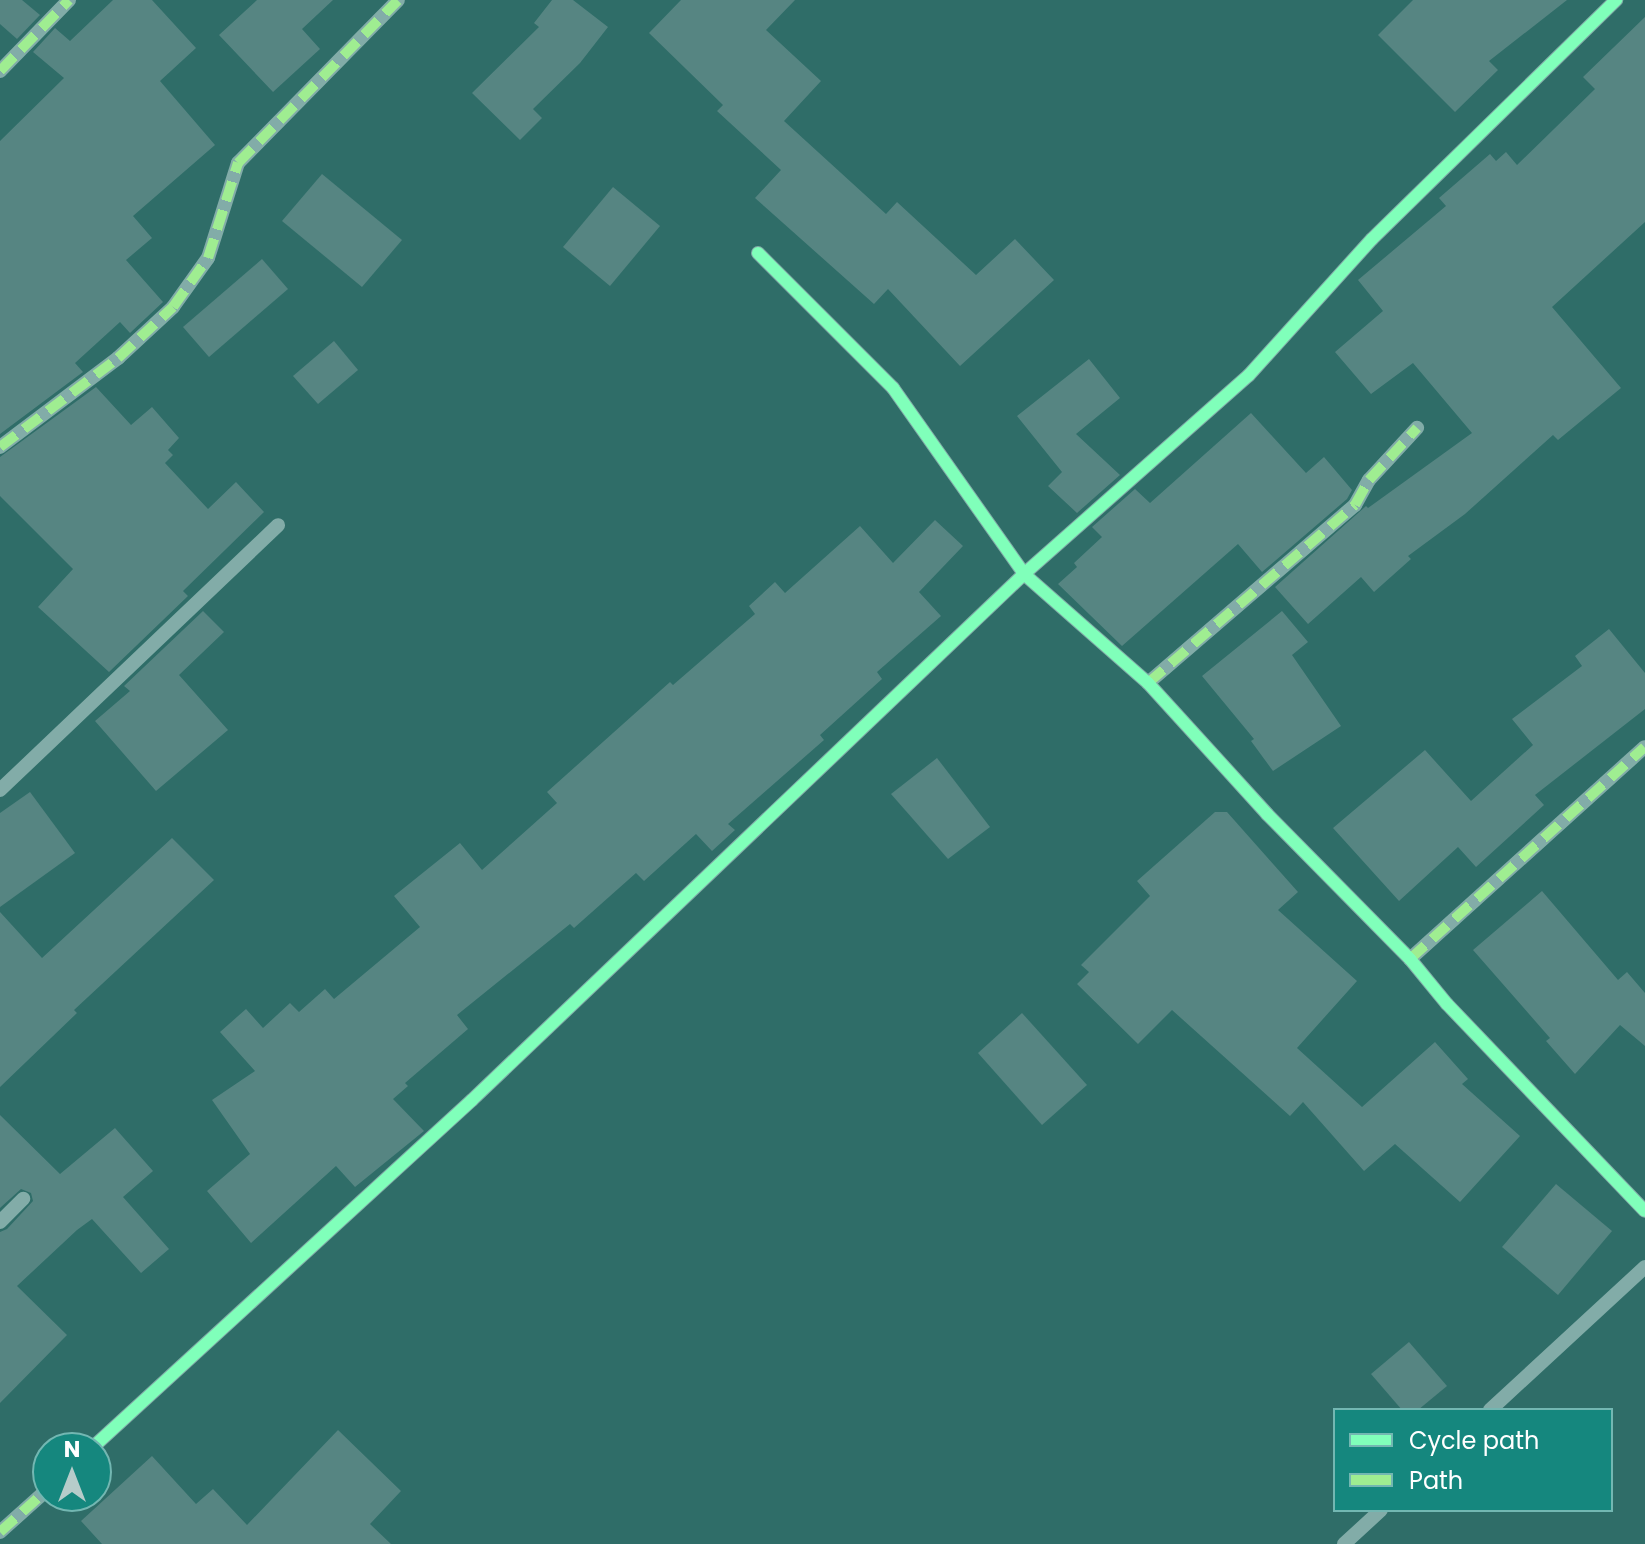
<!DOCTYPE html>
<style>
body{margin:0}
#map{position:relative;width:1645px;height:1544px;overflow:hidden;background:#2f6d68;font-family:Poppins,sans-serif}
div>[style]{position:absolute}
.building>*{inset:0;background:#568582}
.minor>*{height:14px;margin:-7px;padding:0 7px;transform-origin:7px;border-radius:7px;background:#82aca8}
.quiet>*{height:10px;margin-top:-5px;transform-origin:0;background:repeating-linear-gradient(90deg,#9fed91 0 20px,transparent 0 30px)}
.cycleway>*{height:12px;margin:-6px;padding:0 6px;transform-origin:6px;border-radius:6px;background:#80ffba}
span{translate:-50% -50%;white-space:nowrap;text-align:center;line-height:1.15;-webkit-text-stroke:8px #15877e;paint-order:stroke}
.legend{position:absolute;left:1333px;top:1408px;width:280px;height:104px;box-sizing:border-box;background:#15877e;border:2px solid #73b7b2;margin:0;padding:10px 14px;list-style:none;font-size:24px;color:#fff}
.legend li{display:flex;align-items:center;gap:16px;height:40px}
.legend b{width:40px;border:2px solid #73b7b2}
.north{position:absolute;left:32px;top:1432px;width:80px;height:80px;box-sizing:border-box;background:#15877e;border:2px solid #73b7b2;border-radius:50%;rotate:0deg;font-size:22px;font-weight:700;line-height:32px;text-align:center;color:#fff}
.north::after{content:'';display:block;margin:auto;width:28px;height:36px;background:#b6ccca;clip-path:polygon(50% 0,100% 100%,50% 72%,0 100%)}
</style>
<div id="map">
<div class="building">
<i style="clip-path:polygon(0 0,22px 0,40px 15px,17px 39px,0 24px)"></i>
<i style="clip-path:polygon(113px 0,152px 0,196px 48px,160px 81px,215px 145px,133px 216px,152px 238px,126px 260px,163px 302px,130px 333px,120px 322px,75px 363px,83px 372px,0 434px,0 141px,64px 78px,33px 52px,55px 28px,70px 41px)"></i>
<i style="clip-path:polygon(257px 0,333px 0,302px 29px,320px 49px,273px 92px,219px 35px)"></i>
<i style="clip-path:polygon(552px 0,573px 0,608px 27px,580px 63px,533px 109px,542px 118px,520px 140px,472px 93px,539px 27px,534px 23px)"></i>
<i style="clip-path:polygon(681px 0,795px 0,766px 30px,821px 81px,784px 121px,886px 214px,897px 202px,976px 275px,1015px 239px,1054px 280px,960px 366px,888px 289px,874px 304px,755px 198px,781px 170px,717px 111px,723px 105px,649px 33px)"></i>
<i style="clip-path:polygon(1413px 0,1567px 0,1489px 61px,1498px 70px,1455px 112px,1378px 35px)"></i>
<i style="clip-path:polygon(1645px 17px,1645px 222px,1552px 307px,1621px 388px,1558px 440px,1553px 435px,1465px 514px,1408px 556px,1411px 559px,1374px 592px,1361px 577px,1308px 624px,1275px 587px,1366px 506px,1368px 508px,1472px 433px,1413px 363px,1371px 394px,1335px 352px,1383px 311px,1358px 280px,1446px 206px,1439px 198px,1490px 154px,1496px 161px,1506px 152px,1517px 165px,1595px 89px,1583px 77px)"></i>
<i style="clip-path:polygon(322px 174px,402px 240px,362px 287px,282px 221px)"></i>
<i style="clip-path:polygon(613px 187px,660px 226px,610px 286px,563px 247px)"></i>
<i style="clip-path:polygon(262px 259px,288px 289px,209px 357px,183px 327px)"></i>
<i style="clip-path:polygon(334px 341px,358px 370px,318px 404px,293px 376px)"></i>
<i style="clip-path:polygon(1089px 359px,1120px 398px,1076px 434px,1120px 475px,1077px 513px,1048px 486px,1062px 472px,1017px 416px)"></i>
<i style="clip-path:polygon(96px 387px,131px 425px,152px 407px,179px 438px,168px 450px,173px 455px,165px 463px,208px 509px,236px 482px,264px 512px,183px 591px,188px 596px,109px 672px,38px 607px,73px 569px,0 496px,0 457px)"></i>
<i style="clip-path:polygon(1251px 413px,1306px 473px,1324px 457px,1352px 490px,1347px 499px,1262px 572px,1238px 544px,1122px 646px,1058px 584px,1077px 567px,1074px 563px,1102px 537px,1092px 527px,1135px 489px,1150px 503px)"></i>
<i style="clip-path:polygon(935px 520px,963px 546px,919px 592px,941px 616px,877px 672px,882px 679px,820px 735px,824px 740px,728px 824px,735px 830px,712px 851px,696px 834px,644px 881px,636px 873px,574px 928px,570px 924px,457px 1015px,468px 1029px,405px 1083px,408px 1086px,393px 1099px,424px 1131px,355px 1187px,336px 1166px,251px 1243px,207px 1191px,250px 1154px,212px 1100px,255px 1071px,220px 1032px,246px 1009px,263px 1028px,290px 1003px,299px 1012px,325px 989px,334px 999px,420px 927px,394px 896px,460px 843px,482px 870px,557px 803px,547px 792px,670px 682px,673px 685px,755px 614px,749px 606px,775px 582px,785px 593px,860px 526px,893px 563px)"></i>
<i style="clip-path:polygon(203px 611px,224px 632px,179px 675px,228px 730px,156px 791px,95px 721px,130px 691px,124px 686px)"></i>
<i style="clip-path:polygon(1282px 611px,1308px 642px,1292px 655px,1341px 726px,1273px 771px,1251px 741px,1254px 739px,1202px 676px)"></i>
<i style="clip-path:polygon(1609px 629px,1645px 673px,1645px 709px,1535px 795px,1544px 805px,1476px 867px,1458px 847px,1399px 901px,1333px 828px,1425px 750px,1471px 801px,1533px 745px,1512px 719px,1582px 666px,1575px 656px)"></i>
<i style="clip-path:polygon(937px 758px,990px 827px,948px 859px,891px 794px)"></i>
<i style="clip-path:polygon(30px 792px,75px 853px,0 907px,0 813px)"></i>
<i style="clip-path:polygon(1215px 812px,1227px 812px,1298px 892px,1278px 910px,1357px 981px,1297px 1048px,1362px 1107px,1435px 1042px,1468px 1079px,1462px 1084px,1520px 1136px,1460px 1202px,1395px 1144px,1364px 1171px,1303px 1102px,1290px 1116px,1172px 1010px,1138px 1044px,1077px 984px,1089px 972px,1081px 965px,1150px 896px,1137px 881px)"></i>
<i style="clip-path:polygon(172px 838px,214px 880px,74px 1010px,77px 1013px,0 1087px,0 912px,42px 958px)"></i>
<i style="clip-path:polygon(1542px 891px,1618px 980px,1627px 972px,1645px 993px,1645px 1046px,1620px 1025px,1575px 1074px,1546px 1041px,1550px 1038px,1473px 950px)"></i>
<i style="clip-path:polygon(1022px 1013px,1087px 1085px,1042px 1125px,978px 1053px)"></i>
<i style="clip-path:polygon(0 1115px,60px 1174px,115px 1128px,153px 1171px,123px 1197px,169px 1249px,141px 1273px,92px 1219px,77px 1230px,17px 1286px,67px 1335px,0 1403px,0 1232px,7px 1229px,33px 1201px,31px 1193px,21px 1189px,0 1208px)"></i>
<i style="clip-path:polygon(1556px 1184px,1612px 1231px,1558px 1295px,1502px 1247px)"></i>
<i style="clip-path:polygon(1409px 1342px,1447px 1386px,1418px 1410px,1402px 1410px,1371px 1374px)"></i>
<i style="clip-path:polygon(338px 1430px,401px 1491px,370px 1524px,391px 1544px,102px 1544px,81px 1521px,152px 1456px,196px 1504px,213px 1489px,247px 1525px)"></i>
</div>
<div class="minor">
<i style="left:0;top:71px;width:99px;rotate:-45.8deg"></i>
<i style="left:758px;top:253px;width:191px;rotate:45deg"></i>
<i style="left:893px;top:388px;width:228px;rotate:54.8deg"></i>
<i style="left:1024px;top:574px;width:165px;rotate:41.3deg"></i>
<i style="left:1148px;top:683px;width:177px;rotate:47.7deg"></i>
<i style="left:1267px;top:814px;width:204px;rotate:45.4deg"></i>
<i style="left:1410px;top:959px;width:58px;rotate:50.6deg"></i>
<i style="left:1447px;top:1004px;width:286px;rotate:46.3deg"></i>
<i style="left:0;top:447px;width:148px;rotate:-37deg"></i>
<i style="left:118px;top:358px;width:75px;rotate:-42.8deg"></i>
<i style="left:173px;top:307px;width:60px;rotate:-54.5deg"></i>
<i style="left:208px;top:258px;width:100px;rotate:-72.5deg"></i>
<i style="left:238px;top:163px;width:228px;rotate:-45.5deg"></i>
<i style="left:1148px;top:683px;width:273px;rotate:-40.7deg"></i>
<i style="left:1355px;top:505px;width:29px;rotate:-61deg"></i>
<i style="left:1369px;top:480px;width:71px;rotate:-47.3deg"></i>
<i style="left:0;top:790px;width:384px;rotate:-43.6deg"></i>
<i style="left:1410px;top:959px;width:316px;rotate:-42.1deg"></i>
<i style="left:0;top:1222px;width:33px;rotate:-45deg"></i>
<i style="left:1490px;top:1410px;width:211px;rotate:-42.7deg"></i>
<i style="left:92px;top:1448px;width:515px;rotate:-42.48deg"></i>
<i style="left:472px;top:1100px;width:762px;rotate:-43.62deg"></i>
<i style="left:1024px;top:574px;width:300px;rotate:-41.5deg"></i>
<i style="left:1249px;top:375px;width:183px;rotate:-47.9deg"></i>
<i style="left:1372px;top:239px;width:342px;rotate:-44.4deg"></i>
<i style="left:0;top:1532px;width:64px;rotate:-41.9deg"></i>
<i style="left:1344px;top:1544px;width:50px;rotate:-42.6deg"></i>
</div>
<div class="quiet">
<i style="left:0;top:71px;width:99px;rotate:-45.8deg"></i>
<i style="left:0;top:447px;width:148px;rotate:-37deg"></i>
<i style="left:118px;top:358px;width:75px;rotate:-42.8deg"></i>
<i style="left:173px;top:307px;width:60px;rotate:-54.5deg"></i>
<i style="left:208px;top:258px;width:100px;rotate:-72.5deg"></i>
<i style="left:238px;top:163px;width:228px;rotate:-45.5deg"></i>
<i style="left:1148px;top:683px;width:273px;rotate:-40.7deg"></i>
<i style="left:1355px;top:505px;width:29px;rotate:-61deg"></i>
<i style="left:1369px;top:480px;width:71px;rotate:-47.3deg"></i>
<i style="left:1410px;top:959px;width:316px;rotate:-42.1deg"></i>
<i style="left:0;top:1532px;width:64px;rotate:-41.9deg"></i>
</div>
<div class="cycleway">
<i style="left:758px;top:253px;width:191px;rotate:45deg"></i>
<i style="left:893px;top:388px;width:228px;rotate:54.8deg"></i>
<i style="left:1024px;top:574px;width:165px;rotate:41.3deg"></i>
<i style="left:1148px;top:683px;width:177px;rotate:47.7deg"></i>
<i style="left:1267px;top:814px;width:204px;rotate:45.4deg"></i>
<i style="left:1410px;top:959px;width:58px;rotate:50.6deg"></i>
<i style="left:1447px;top:1004px;width:286px;rotate:46.3deg"></i>
<i style="left:92px;top:1448px;width:515px;rotate:-42.48deg"></i>
<i style="left:472px;top:1100px;width:762px;rotate:-43.62deg"></i>
<i style="left:1024px;top:574px;width:300px;rotate:-41.5deg"></i>
<i style="left:1249px;top:375px;width:183px;rotate:-47.9deg"></i>
<i style="left:1372px;top:239px;width:342px;rotate:-44.4deg"></i>
</div>
<ul class="legend">
<li><b style="height:10px;background:#80ffba"></b>Cycle path</li>
<li><b style="height:10px;background:#9fed91"></b>Path</li>
</ul>
<div class="north">N</div>
</div>
